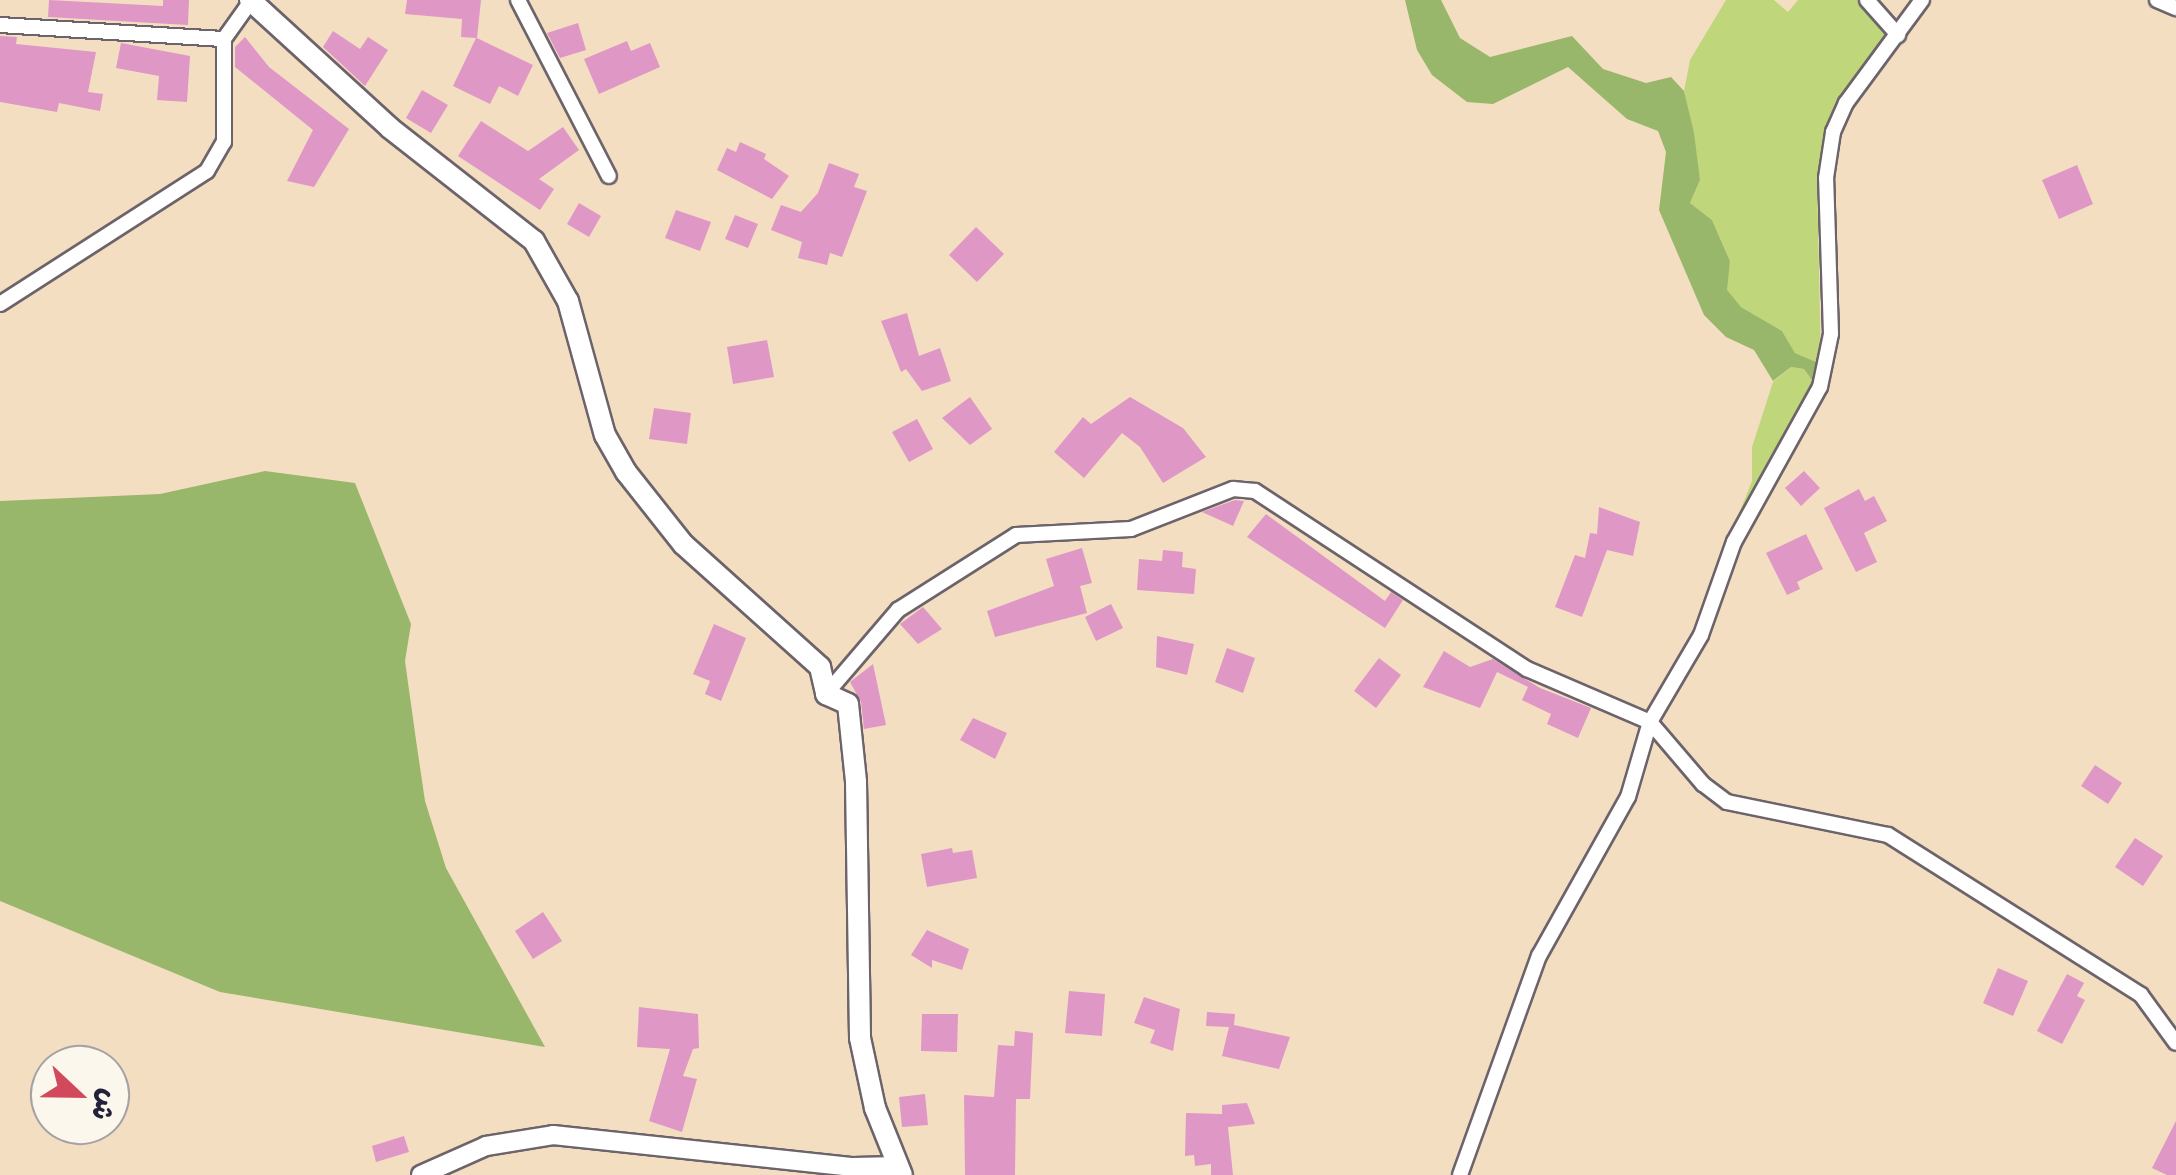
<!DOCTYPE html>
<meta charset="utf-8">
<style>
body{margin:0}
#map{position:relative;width:2176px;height:1175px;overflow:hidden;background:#f4dec2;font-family:Delius,"Playpen Sans Arabic",sans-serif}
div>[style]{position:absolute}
.green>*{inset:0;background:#c0d67a}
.forest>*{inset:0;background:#98b76a}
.building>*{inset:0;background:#df97c6}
.roads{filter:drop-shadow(2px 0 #6c646a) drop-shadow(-2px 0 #6c646a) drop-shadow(0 2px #6c646a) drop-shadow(0 -2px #6c646a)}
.minor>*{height:14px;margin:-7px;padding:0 7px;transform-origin:7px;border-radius:7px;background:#fff}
.tertiary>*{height:18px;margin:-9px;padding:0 9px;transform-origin:9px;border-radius:9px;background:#fff}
.secondary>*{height:20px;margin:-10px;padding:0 10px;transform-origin:10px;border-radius:10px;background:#fff}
span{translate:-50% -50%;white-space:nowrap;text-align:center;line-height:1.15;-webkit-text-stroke:8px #fbf7ec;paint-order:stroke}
.north{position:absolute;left:30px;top:1045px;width:100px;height:100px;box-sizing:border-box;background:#fbf7ec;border:2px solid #a4a2a5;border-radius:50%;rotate:112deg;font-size:28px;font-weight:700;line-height:40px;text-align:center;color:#22223b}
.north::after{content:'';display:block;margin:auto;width:35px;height:45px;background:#d1495b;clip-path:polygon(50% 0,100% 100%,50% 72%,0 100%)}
</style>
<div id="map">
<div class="green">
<i style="clip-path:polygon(1726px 0,1774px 0,1788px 12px,1798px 0,1857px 0,1888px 35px,1839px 100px,1826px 130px,1817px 177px,1821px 364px,1795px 353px,1782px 331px,1741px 307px,1726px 290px,1730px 261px,1712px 220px,1690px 203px,1700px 180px,1684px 91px,1690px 60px)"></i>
<i style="clip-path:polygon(1791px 367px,1804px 369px,1814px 383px,1728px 541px,1752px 481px,1752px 447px,1773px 382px)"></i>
</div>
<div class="forest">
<i style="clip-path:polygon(1405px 0,1441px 0,1460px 38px,1490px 57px,1572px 36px,1603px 69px,1646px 83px,1671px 77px,1684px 91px,1694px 133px,1700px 180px,1690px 203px,1712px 220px,1730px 261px,1727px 290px,1741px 307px,1782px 331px,1795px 353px,1821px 364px,1814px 383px,1804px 369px,1791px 367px,1773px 381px,1754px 350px,1726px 337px,1704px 315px,1659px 210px,1666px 152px,1658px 131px,1627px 119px,1568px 67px,1493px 104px,1467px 102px,1432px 75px,1417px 50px)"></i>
<i style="clip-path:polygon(265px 471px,355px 483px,411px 624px,405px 661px,416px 740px,425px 801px,446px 868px,545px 1047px,220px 992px,0 901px,0 501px,160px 494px)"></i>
</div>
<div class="building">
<i style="clip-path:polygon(49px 0,163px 6px,163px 0,189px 0,188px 25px,48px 17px)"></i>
<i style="clip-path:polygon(407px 0,481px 0,477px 38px,533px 65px,518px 96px,499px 86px,490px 104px,453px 86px,476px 38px,461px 37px,462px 19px,405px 14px)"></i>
<i style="clip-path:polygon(578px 23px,586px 50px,560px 58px,547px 33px)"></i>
<i style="clip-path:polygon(333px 31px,360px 49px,368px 37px,388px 50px,365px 86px,323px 47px)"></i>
<i style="clip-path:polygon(0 36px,17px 37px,16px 44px,96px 52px,88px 92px,103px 94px,100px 111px,59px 103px,57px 112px,0 102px)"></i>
<i style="clip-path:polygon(245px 37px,269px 67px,349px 129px,314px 187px,287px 181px,313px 130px,235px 67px,235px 47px)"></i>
<i style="clip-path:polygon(627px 41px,631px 51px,650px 43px,660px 67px,599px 94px,584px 59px)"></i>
<i style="clip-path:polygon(121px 43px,190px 56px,187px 102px,157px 100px,159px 76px,116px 68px)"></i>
<i style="clip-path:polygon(422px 90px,448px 105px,431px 133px,406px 118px)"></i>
<i style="clip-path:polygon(481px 121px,528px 151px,563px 127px,579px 150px,539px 179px,554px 189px,540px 210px,458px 156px)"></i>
<i style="clip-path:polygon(740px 142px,766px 154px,764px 159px,789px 176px,772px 199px,717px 170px,727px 148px,736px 152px)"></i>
<i style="clip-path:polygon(829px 163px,859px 174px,854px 187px,867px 191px,842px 257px,830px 253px,827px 265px,798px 258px,802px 242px,771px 230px,781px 205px,801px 212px,818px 193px)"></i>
<i style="clip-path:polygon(2077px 165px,2093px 204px,2059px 219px,2042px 180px)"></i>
<i style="clip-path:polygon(579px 203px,601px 216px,589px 237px,567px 224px)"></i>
<i style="clip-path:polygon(676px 210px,711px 222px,700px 251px,665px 238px)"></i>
<i style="clip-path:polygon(735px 215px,758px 224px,748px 248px,725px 239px)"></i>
<i style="clip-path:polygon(976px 227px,1004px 254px,977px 282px,949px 255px)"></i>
<i style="clip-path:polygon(907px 313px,919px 356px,940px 348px,951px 381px,922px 391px,906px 369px,901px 372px,881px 321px)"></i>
<i style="clip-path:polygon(767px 340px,774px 377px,733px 384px,727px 347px)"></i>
<i style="clip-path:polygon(970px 397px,992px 429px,970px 445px,942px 418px)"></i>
<i style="clip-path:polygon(1130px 397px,1183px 428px,1206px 457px,1163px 483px,1140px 447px,1122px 433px,1084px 478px,1054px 452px,1083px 417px,1091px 424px)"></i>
<i style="clip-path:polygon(654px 408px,691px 413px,687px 444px,649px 439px)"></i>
<i style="clip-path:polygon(917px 419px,933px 449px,909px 462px,892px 432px)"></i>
<i style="clip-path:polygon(1804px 471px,1820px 488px,1801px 506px,1785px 488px)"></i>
<i style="clip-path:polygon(1859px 489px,1865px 501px,1874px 496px,1887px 521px,1864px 533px,1877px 562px,1856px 572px,1824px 508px)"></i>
<i style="clip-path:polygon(1235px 500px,1244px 501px,1233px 526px,1202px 512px)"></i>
<i style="clip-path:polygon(1599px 507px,1640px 522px,1633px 556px,1607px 550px,1582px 617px,1555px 607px,1575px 555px,1585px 558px,1590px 533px,1597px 534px)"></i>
<i style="clip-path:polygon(1266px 514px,1385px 601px,1391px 592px,1403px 600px,1385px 628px,1247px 537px)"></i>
<i style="clip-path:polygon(1806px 534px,1823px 569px,1797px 582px,1800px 589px,1787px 595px,1766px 553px)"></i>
<i style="clip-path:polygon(1082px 548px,1092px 583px,1080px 586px,1087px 613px,995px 637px,987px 611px,1054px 586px,1046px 559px)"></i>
<i style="clip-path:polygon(1163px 550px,1183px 552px,1182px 567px,1196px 569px,1194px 594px,1137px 590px,1139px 559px,1162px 561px)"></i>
<i style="clip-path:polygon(1111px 604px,1123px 628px,1096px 641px,1085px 617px)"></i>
<i style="clip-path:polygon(923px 607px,942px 629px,918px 644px,900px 624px)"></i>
<i style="clip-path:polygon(714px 624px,746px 638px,721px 701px,705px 694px,710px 681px,693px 674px)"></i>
<i style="clip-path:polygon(1157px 636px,1194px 644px,1187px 675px,1156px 667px)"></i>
<i style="clip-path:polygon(1227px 648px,1255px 658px,1243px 693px,1215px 682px)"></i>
<i style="clip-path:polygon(1444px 651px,1470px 667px,1493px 659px,1540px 688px,1591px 708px,1578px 738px,1547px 724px,1551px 714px,1522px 700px,1528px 687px,1497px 672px,1480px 708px,1423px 687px)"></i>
<i style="clip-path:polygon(1379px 658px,1401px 675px,1376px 708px,1354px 691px)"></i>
<i style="clip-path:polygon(873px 664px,886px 725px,864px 729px,861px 702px,850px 682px)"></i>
<i style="clip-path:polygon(973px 718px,1007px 733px,995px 759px,960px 740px)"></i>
<i style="clip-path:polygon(2095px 765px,2122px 783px,2108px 804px,2081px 786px)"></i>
<i style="clip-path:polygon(2135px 838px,2163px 856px,2143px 886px,2115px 867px)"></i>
<i style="clip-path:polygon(952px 848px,953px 853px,972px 850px,977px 878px,927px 887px,921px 854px)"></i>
<i style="clip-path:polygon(543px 912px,562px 941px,533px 959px,515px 931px)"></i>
<i style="clip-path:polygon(927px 930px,969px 949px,962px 970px,932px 960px,932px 968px,911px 955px)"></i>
<i style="clip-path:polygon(1998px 968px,2028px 981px,2013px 1016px,1983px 1003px)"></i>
<i style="clip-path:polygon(2067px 974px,2084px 983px,2077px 996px,2085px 1000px,2062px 1044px,2037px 1031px)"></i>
<i style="clip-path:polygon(1069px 991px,1105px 994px,1102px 1036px,1065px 1033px)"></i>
<i style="clip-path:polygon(1144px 997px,1180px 1009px,1173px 1051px,1150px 1043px,1155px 1030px,1134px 1023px)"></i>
<i style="clip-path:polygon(639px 1007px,698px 1014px,699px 1048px,693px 1049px,683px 1076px,697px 1079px,682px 1132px,649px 1121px,670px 1049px,637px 1047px)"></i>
<i style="clip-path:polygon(1207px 1012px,1235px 1014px,1234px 1025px,1290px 1037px,1279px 1069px,1222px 1056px,1229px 1027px,1206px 1026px)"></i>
<i style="clip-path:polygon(922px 1014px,958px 1014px,957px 1052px,921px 1051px)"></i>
<i style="clip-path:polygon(1015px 1031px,1033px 1033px,1030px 1099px,1016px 1099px,1015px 1175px,965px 1175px,964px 1095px,994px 1097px,998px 1045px,1014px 1046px)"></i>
<i style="clip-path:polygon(925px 1094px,928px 1125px,902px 1127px,899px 1097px)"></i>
<i style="clip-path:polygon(1247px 1103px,1255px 1124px,1228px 1127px,1233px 1175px,1211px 1175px,1211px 1164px,1195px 1166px,1194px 1155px,1185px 1156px,1186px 1113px,1222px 1114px,1222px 1105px)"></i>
<i style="clip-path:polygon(2176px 1121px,2176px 1175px,2167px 1175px,2152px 1168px)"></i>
<i style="clip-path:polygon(404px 1136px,409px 1152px,376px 1162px,372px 1146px)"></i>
</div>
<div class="roads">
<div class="minor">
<i style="left:518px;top:0;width:198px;rotate:62.7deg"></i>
<i style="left:1867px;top:0;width:47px;rotate:48.5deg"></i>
<i style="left:2157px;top:0;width:21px;rotate:23deg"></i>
<i style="left:0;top:25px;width:224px;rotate:3.6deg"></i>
<i style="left:0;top:304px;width:246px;rotate:-32.7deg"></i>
<i style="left:207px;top:171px;width:34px;rotate:-60deg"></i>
<i style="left:224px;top:142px;width:103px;rotate:-90deg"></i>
<i style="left:224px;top:39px;width:47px;rotate:-54.6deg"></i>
<i style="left:826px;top:694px;width:111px;rotate:-49.4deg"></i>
<i style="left:898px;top:610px;width:140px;rotate:-32.4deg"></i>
<i style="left:1016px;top:535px;width:115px;rotate:-3deg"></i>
<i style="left:1131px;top:529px;width:110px;rotate:-21.4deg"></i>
<i style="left:1233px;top:489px;width:22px;rotate:5deg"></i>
<i style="left:1255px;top:491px;width:325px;rotate:33.2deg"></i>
<i style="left:1527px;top:669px;width:134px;rotate:23.3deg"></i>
<i style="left:1650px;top:722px;width:82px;rotate:49.5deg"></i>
<i style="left:1703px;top:784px;width:30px;rotate:37deg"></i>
<i style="left:1727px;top:802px;width:164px;rotate:11.6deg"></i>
<i style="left:1888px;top:835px;width:299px;rotate:32.3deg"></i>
<i style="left:2141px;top:995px;width:59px;rotate:53.9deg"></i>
<i style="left:1460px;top:1175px;width:233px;rotate:-70.2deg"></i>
<i style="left:1539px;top:956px;width:182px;rotate:-60.8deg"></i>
<i style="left:1628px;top:797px;width:78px;rotate:-73.7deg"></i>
<i style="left:1650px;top:722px;width:101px;rotate:-59.6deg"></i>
<i style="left:1701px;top:635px;width:99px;rotate:-70.5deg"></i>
<i style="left:1734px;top:542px;width:177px;rotate:-61deg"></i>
<i style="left:1820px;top:387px;width:54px;rotate:-78.3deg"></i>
<i style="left:1831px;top:334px;width:156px;rotate:-91.8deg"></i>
<i style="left:1826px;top:178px;width:47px;rotate:-81.3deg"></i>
<i style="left:1833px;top:132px;width:32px;rotate:-66deg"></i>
<i style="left:1846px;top:103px;width:128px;rotate:-53.6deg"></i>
</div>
<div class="tertiary">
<i style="left:421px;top:1175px;width:71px;rotate:-24deg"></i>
<i style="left:486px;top:1146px;width:68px;rotate:-9.3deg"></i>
<i style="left:553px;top:1135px;width:302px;rotate:6.1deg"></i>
<i style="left:853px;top:1167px;width:46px;rotate:-1.2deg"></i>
</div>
<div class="secondary">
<i style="left:250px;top:0;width:190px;rotate:42.4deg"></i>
<i style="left:390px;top:128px;width:183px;rotate:38.1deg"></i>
<i style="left:534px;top:241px;width:69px;rotate:60.5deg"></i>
<i style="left:568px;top:301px;width:139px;rotate:74.6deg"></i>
<i style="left:605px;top:435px;width:43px;rotate:60.4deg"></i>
<i style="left:626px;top:472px;width:92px;rotate:51.6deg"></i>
<i style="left:683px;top:544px;width:184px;rotate:41.9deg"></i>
<i style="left:820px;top:667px;width:28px;rotate:77deg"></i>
<i style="left:826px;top:694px;width:24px;rotate:24deg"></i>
<i style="left:848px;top:704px;width:78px;rotate:84.1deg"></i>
<i style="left:856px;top:782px;width:256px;rotate:89.1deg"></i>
<i style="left:860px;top:1038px;width:72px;rotate:77.9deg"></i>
<i style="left:875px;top:1108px;width:72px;rotate:68.1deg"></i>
</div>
</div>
<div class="north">ش</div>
</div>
